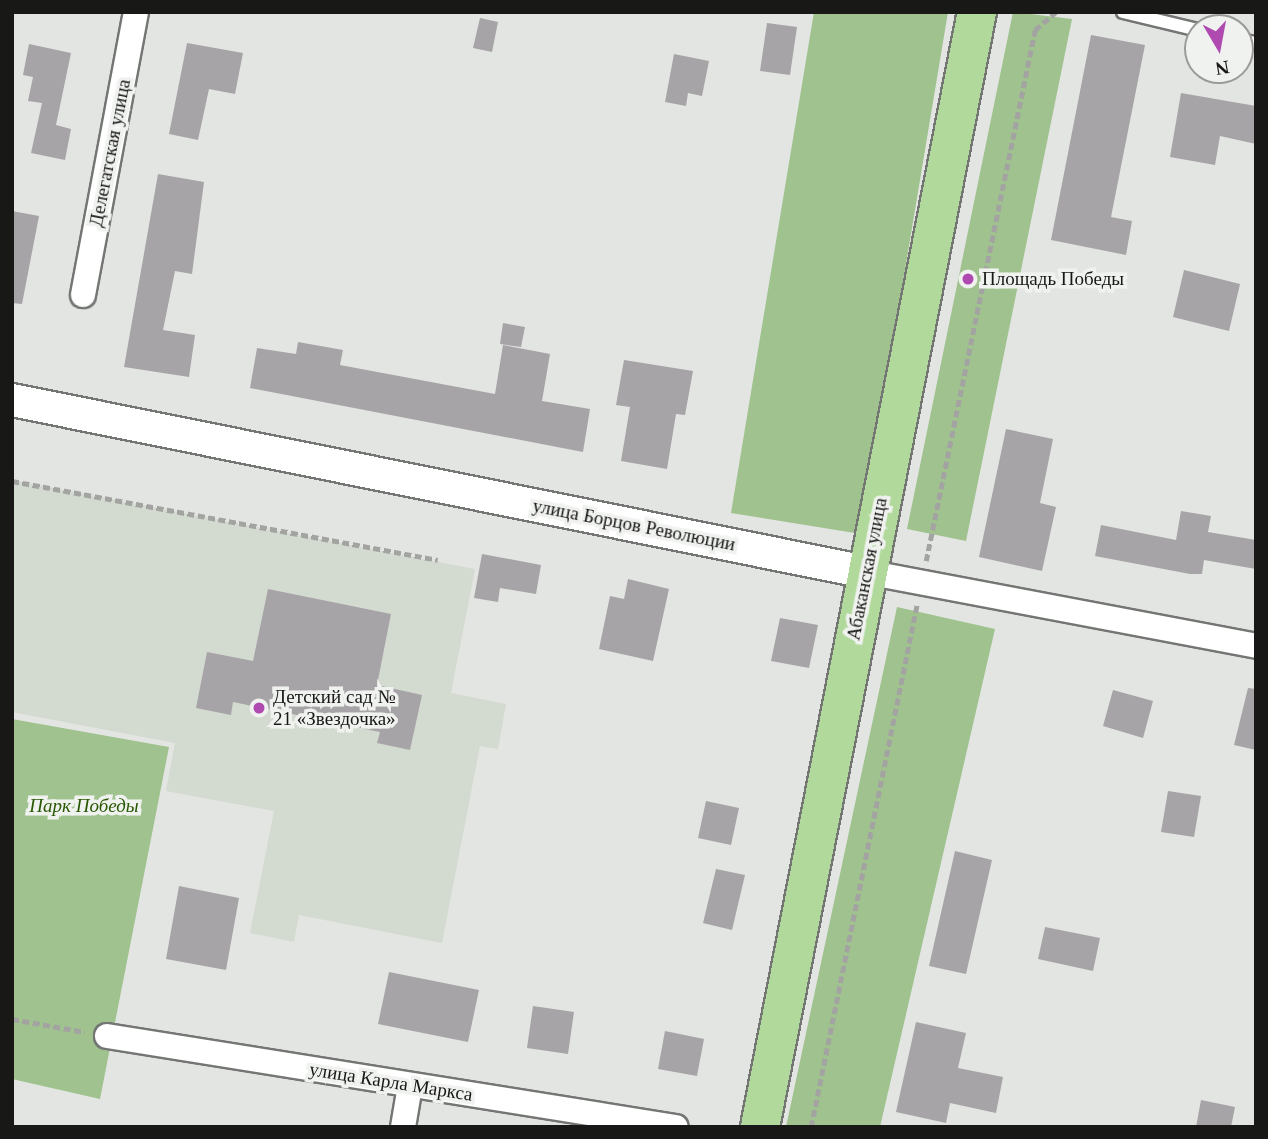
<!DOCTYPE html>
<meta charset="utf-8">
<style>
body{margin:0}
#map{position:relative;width:1268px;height:1139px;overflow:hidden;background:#e3e5e2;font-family:"Times New Roman",serif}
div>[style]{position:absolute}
.built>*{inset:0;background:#d3dad0}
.green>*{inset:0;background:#9fc28e}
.building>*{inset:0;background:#a7a4a7}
.path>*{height:4.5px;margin-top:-2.25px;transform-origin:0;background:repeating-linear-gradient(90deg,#a3a4a2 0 7px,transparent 0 10.5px)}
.roads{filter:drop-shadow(2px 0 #747673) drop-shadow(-2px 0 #747673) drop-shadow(0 2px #747673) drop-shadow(0 -2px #747673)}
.service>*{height:12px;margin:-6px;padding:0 6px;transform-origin:6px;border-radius:6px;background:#fff}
.minor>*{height:24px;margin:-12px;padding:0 12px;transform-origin:12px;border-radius:12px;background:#fff}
.tertiary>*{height:32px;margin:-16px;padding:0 16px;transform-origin:16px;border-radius:16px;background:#fff}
.primary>*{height:38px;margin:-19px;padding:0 19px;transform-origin:19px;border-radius:19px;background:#b1d99b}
.dots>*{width:19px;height:19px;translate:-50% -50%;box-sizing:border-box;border:4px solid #f0f2ef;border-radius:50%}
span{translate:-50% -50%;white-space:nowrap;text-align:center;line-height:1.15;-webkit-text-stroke:7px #f0f2ef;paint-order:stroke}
.street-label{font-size:19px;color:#181817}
.poi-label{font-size:19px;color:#181817}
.left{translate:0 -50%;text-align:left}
.park-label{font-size:19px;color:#295802;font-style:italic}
.frame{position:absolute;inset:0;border:14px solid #181817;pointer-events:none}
.north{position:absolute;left:1184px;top:14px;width:70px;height:70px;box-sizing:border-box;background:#f0f2ef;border:2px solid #9a9b99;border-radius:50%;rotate:170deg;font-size:19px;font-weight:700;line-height:28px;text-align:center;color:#181817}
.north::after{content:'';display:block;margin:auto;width:24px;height:32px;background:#af4bb0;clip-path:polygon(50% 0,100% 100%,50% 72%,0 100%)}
</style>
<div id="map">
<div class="built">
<i style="clip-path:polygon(12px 480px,475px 569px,451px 693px,506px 704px,498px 749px,480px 746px,442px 943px,299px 915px,294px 942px,250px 933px,274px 811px,166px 791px,175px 743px,12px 712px)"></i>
</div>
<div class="green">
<i style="clip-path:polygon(814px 12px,948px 12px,861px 534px,731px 513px)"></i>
<i style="clip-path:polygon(1013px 12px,1072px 19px,966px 541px,907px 529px)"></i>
<i style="clip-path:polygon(897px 607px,995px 629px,880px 1127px,786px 1127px)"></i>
<i style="clip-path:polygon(12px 719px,169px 747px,100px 1099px,12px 1079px)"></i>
</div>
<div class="building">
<i style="clip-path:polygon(480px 18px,498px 22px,492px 52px,473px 48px)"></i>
<i style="clip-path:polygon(767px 23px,797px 27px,790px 75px,760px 71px)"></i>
<i style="clip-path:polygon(1091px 35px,1145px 45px,1111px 217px,1132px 221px,1126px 255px,1051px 240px)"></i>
<i style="clip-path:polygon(187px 43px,243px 53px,235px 94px,209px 89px,198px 140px,169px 134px)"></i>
<i style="clip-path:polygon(29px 44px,71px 53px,56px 125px,71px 129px,65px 160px,31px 153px,42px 103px,28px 101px,33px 77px,23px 75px)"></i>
<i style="clip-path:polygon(674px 54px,709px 61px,702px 96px,688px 93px,686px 106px,665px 102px)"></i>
<i style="clip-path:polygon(1181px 93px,1256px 106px,1256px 144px,1220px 136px,1215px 165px,1170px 157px)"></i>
<i style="clip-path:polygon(158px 174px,204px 182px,192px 274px,175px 271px,163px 330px,195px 335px,189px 377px,124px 367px)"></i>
<i style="clip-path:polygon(12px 211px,39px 216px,22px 304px,12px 303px)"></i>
<i style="clip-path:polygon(1184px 270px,1240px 284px,1229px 331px,1173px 317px)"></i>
<i style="clip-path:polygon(503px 323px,525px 327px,521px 347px,500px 344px)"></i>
<i style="clip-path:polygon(298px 342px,343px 350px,340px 365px,495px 394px,503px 345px,550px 354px,542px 401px,590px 409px,583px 452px,250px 388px,257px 348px,296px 354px)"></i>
<i style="clip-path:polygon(624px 360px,693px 371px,685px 415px,676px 414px,667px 469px,621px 461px,630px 407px,616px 405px)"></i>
<i style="clip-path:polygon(1006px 429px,1053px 439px,1040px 503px,1056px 507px,1042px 571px,979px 557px)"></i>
<i style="clip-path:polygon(1181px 511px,1211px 516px,1208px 532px,1256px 540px,1256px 569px,1204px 560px,1202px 574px,1190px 574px,1095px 556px,1101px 525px,1176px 540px)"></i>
<i style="clip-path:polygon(482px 554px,541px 565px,536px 594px,500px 588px,498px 602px,474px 598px)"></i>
<i style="clip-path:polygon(628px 579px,669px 589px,653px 661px,599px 649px,610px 596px,624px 599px)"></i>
<i style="clip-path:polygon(268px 589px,391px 614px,377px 685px,422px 695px,410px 750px,377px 743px,380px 732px,233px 702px,231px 715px,196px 708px,207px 652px,253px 661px)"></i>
<i style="clip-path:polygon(780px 618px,818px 625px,809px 668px,771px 661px)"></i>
<i style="clip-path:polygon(1248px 688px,1256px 689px,1256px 750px,1234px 745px)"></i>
<i style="clip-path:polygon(1113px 690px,1153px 701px,1143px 738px,1103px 726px)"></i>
<i style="clip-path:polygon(1168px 791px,1201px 796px,1194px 837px,1161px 832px)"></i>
<i style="clip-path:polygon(706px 801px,739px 808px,731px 845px,698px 838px)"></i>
<i style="clip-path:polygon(955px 851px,992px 860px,966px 974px,929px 966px)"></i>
<i style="clip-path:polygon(716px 869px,745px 875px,732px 930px,703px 923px)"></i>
<i style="clip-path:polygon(179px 886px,239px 898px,226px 970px,166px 959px)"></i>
<i style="clip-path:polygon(1045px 927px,1100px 938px,1093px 971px,1038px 959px)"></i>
<i style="clip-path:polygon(389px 972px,479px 990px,468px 1042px,378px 1024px)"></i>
<i style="clip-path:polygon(533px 1006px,574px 1012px,568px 1054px,527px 1048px)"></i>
<i style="clip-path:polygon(916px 1022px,966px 1033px,958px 1068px,1003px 1077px,996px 1113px,950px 1103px,946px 1123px,896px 1112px)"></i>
<i style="clip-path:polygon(665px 1031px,704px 1039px,697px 1076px,658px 1069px)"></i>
<i style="clip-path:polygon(1201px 1100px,1235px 1107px,1231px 1127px,1196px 1127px)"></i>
</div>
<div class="path">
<i style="left:12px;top:481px;width:433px;rotate:10.5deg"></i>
<i style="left:926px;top:561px;width:542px;rotate:-78.4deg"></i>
<i style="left:1035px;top:30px;width:28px;rotate:-41deg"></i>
<i style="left:12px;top:1019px;width:74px;rotate:10.1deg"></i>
<i style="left:811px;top:1127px;width:534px;rotate:-78.54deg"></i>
</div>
<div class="roads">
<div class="service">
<i style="left:1123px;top:12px;width:77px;rotate:13.5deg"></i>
<i style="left:1240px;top:40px;width:16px;rotate:11deg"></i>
</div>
<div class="minor">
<i style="left:83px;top:295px;width:288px;rotate:-79.4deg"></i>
<i style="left:866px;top:572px;width:397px;rotate:10.7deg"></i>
<i style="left:107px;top:1036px;width:576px;rotate:9.09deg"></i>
<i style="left:403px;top:1127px;width:42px;rotate:-80.3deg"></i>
</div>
<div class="tertiary">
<i style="left:12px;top:400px;width:871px;rotate:11.39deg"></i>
</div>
<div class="primary">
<i style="left:760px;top:1127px;width:1136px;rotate:-78.99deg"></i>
</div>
</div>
<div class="dots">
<i style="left:968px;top:279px;background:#af4bb0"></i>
<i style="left:259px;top:708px;background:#af4bb0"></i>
</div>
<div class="street-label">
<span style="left:110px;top:153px;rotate:-79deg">Делегатская улица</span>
<span style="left:634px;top:525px;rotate:11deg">улица Борцов Революции</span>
<span style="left:867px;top:569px;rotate:-79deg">Абаканская улица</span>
<span style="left:391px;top:1082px;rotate:9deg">улица Карла Маркса</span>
</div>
<div class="poi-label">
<span class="left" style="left:982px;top:279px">Площадь Победы</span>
<span class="left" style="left:273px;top:708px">Детский сад №<br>21 «Звездочка»</span>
</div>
<div class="park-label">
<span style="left:84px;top:806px">Парк Победы</span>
</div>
<div class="frame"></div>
<div class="north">N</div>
</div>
